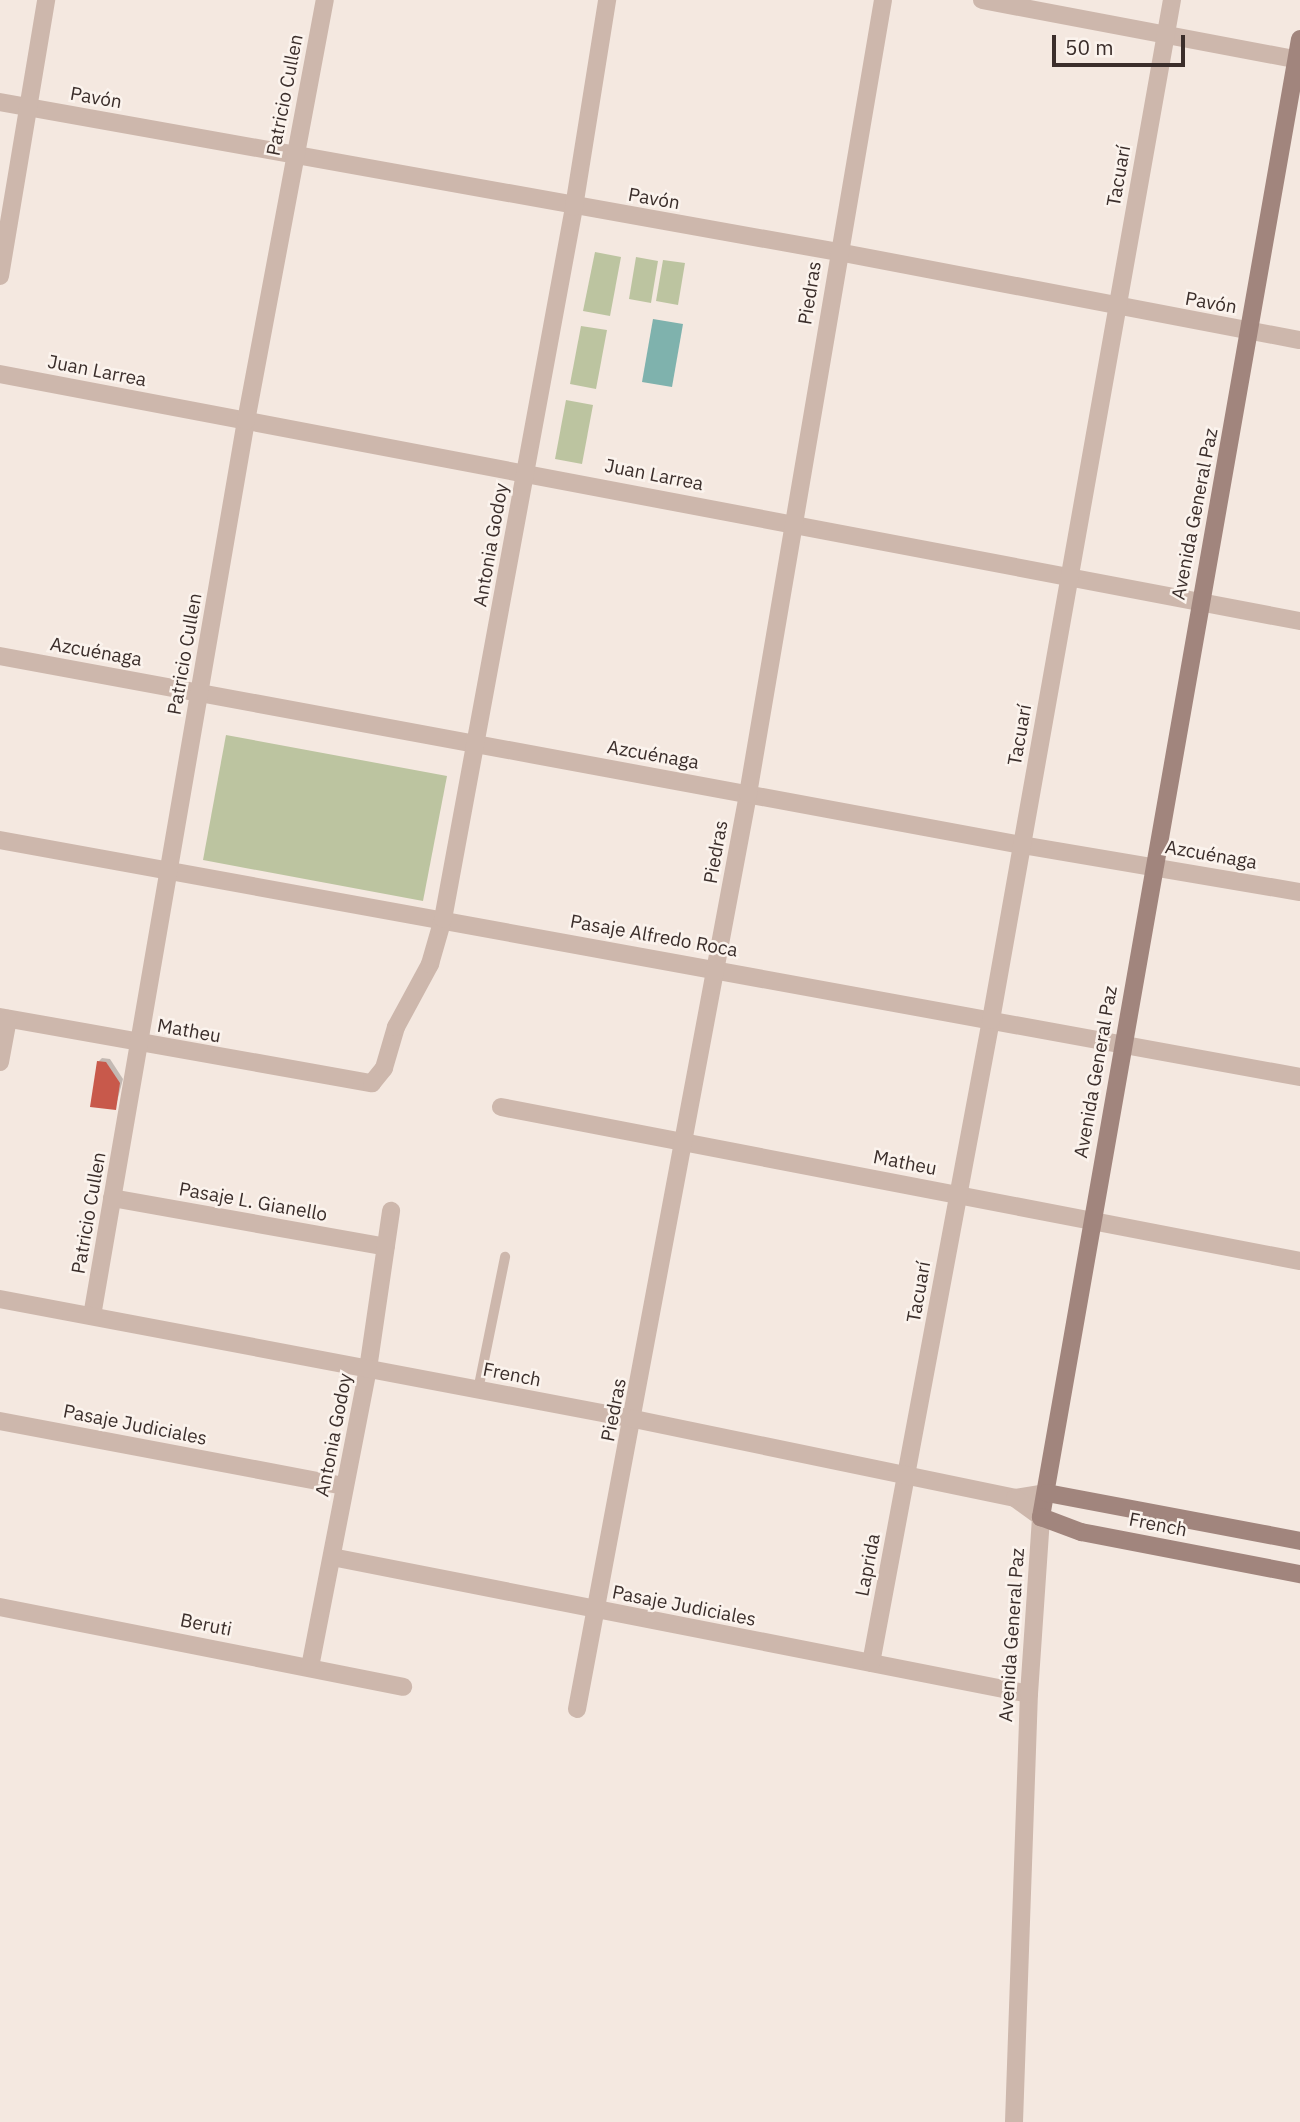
<!DOCTYPE html>
<meta charset="utf-8">
<style>
body{margin:0}
#map{position:relative;width:1300px;height:2122px;overflow:hidden;background:#f4e8e0;font-family:"IBM Plex Sans",sans-serif}
div>[style]{position:absolute}
.green>*{inset:0;background:#bcc4a0}
.water>*{inset:0;background:#7fb2ad}
.shadow>*{inset:0;background:#0003}
.building>*{inset:0;background:#c8594b}
.service>*{height:10px;margin:-5px;padding:0 5px;transform-origin:5px;border-radius:5px;background:#cdb7ac}
.minor>*{height:18px;margin:-9px;padding:0 9px;transform-origin:9px;border-radius:9px;background:#cdb7ac}
.tertiary>*{height:18px;margin:-9px;padding:0 9px;transform-origin:9px;border-radius:9px;background:#cdb7ac}
.secondary>*{height:18px;margin:-9px;padding:0 9px;transform-origin:9px;border-radius:9px;background:#a1857d}
span{translate:-50% -50%;white-space:nowrap;text-align:center;line-height:1.15;-webkit-text-stroke:5px #fbf3ed;paint-order:stroke}
.street-label{font-size:19px;color:#3b2e2b}
.scale{position:absolute;left:1052px;top:35px;width:133px;height:32px;box-sizing:border-box;border:4px solid #3b2e2b;border-top:0;padding-left:9px;font-size:21px;line-height:24px;white-space:nowrap;color:#3b2e2b;-webkit-text-stroke:5px #fbf3ed;paint-order:stroke}
</style>
<div id="map">
<div class="green">
<i style="clip-path:polygon(595px 252px,621px 257px,610px 316px,583px 311px)"></i>
<i style="clip-path:polygon(636px 257px,658px 261px,651px 303px,629px 299px)"></i>
<i style="clip-path:polygon(663px 260px,685px 263px,678px 305px,656px 301px)"></i>
<i style="clip-path:polygon(581px 326px,607px 330px,596px 389px,570px 384px)"></i>
<i style="clip-path:polygon(566px 400px,593px 405px,582px 464px,555px 459px)"></i>
<i style="clip-path:polygon(226px 735px,447px 776px,423px 901px,203px 860px)"></i>
</div>
<div class="water">
<i style="clip-path:polygon(653px 319px,683px 324px,672px 387px,642px 382px)"></i>
</div>
<div class="shadow">
<i style="clip-path:polygon(102px 1058px,110px 1059px,123px 1079px,115px 1109px,98px 1062px)"></i>
</div>
<div class="building">
<i style="clip-path:polygon(97px 1061px,106px 1062px,120px 1083px,116px 1110px,90px 1107px)"></i>
</div>
<div class="service">
<i style="left:478px;top:1390px;width:136px;rotate:-78.5deg"></i>
</div>
<div class="minor">
<i style="left:982px;top:0;width:324px;rotate:10.7deg"></i>
<i style="left:0;top:102px;width:851px;rotate:10.15deg"></i>
<i style="left:838px;top:252px;width:470px;rotate:10.8deg"></i>
<i style="left:0;top:276px;width:280px;rotate:-80.5deg"></i>
<i style="left:0;top:374px;width:1323px;rotate:10.76deg"></i>
<i style="left:0;top:656px;width:1039px;rotate:10.48deg"></i>
<i style="left:1022px;top:845px;width:282px;rotate:9.6deg"></i>
<i style="left:0;top:840px;width:1321px;rotate:10.33deg"></i>
<i style="left:0;top:1017px;width:378px;rotate:10.1deg"></i>
<i style="left:372px;top:1083px;width:19px;rotate:-51deg"></i>
<i style="left:384px;top:1068px;width:43px;rotate:-73.7deg"></i>
<i style="left:396px;top:1027px;width:72px;rotate:-61.6deg"></i>
<i style="left:430px;top:964px;width:47px;rotate:-73.9deg"></i>
<i style="left:443px;top:919px;width:724px;rotate:-79.57deg"></i>
<i style="left:574px;top:207px;width:210px;rotate:-80.9deg"></i>
<i style="left:0;top:1062px;width:44px;rotate:-79.5deg"></i>
<i style="left:501px;top:1107px;width:814px;rotate:10.91deg"></i>
<i style="left:112px;top:1198px;width:278px;rotate:10.1deg"></i>
<i style="left:92px;top:1316px;width:908px;rotate:-80.24deg"></i>
<i style="left:246px;top:421px;width:428px;rotate:-79.4deg"></i>
<i style="left:0;top:1421px;width:350px;rotate:10.7deg"></i>
<i style="left:332px;top:1557px;width:710px;rotate:11.12deg"></i>
<i style="left:0;top:1607px;width:411px;rotate:11.2deg"></i>
<i style="left:871px;top:1663px;width:654px;rotate:-79.43deg"></i>
<i style="left:991px;top:1020px;width:1036px;rotate:-79.94deg"></i>
<i style="left:310px;top:1667px;width:304px;rotate:-79deg"></i>
<i style="left:368px;top:1369px;width:160px;rotate:-81.7deg"></i>
<i style="left:577px;top:1709px;width:931px;rotate:-79.41deg"></i>
<i style="left:748px;top:794px;width:805px;rotate:-80.35deg"></i>
</div>
<div class="tertiary">
<i style="left:0;top:1299px;width:645px;rotate:10.72deg"></i>
<i style="left:634px;top:1419px;width:389px;rotate:11.7deg"></i>
<i style="left:1015px;top:1498px;width:32px;rotate:-9deg"></i>
<i style="left:1014px;top:2122px;width:428px;rotate:-88deg"></i>
<i style="left:1029px;top:1694px;width:177px;rotate:-86.1deg"></i>
<i style="left:1041px;top:1517px;width:32px;rotate:-144deg"></i>
</div>
<div class="secondary">
<i style="left:1300px;top:39px;width:1501px;rotate:99.94deg"></i>
<i style="left:1041px;top:1517px;width:43px;rotate:20.6deg"></i>
<i style="left:1081px;top:1532px;width:223px;rotate:10.9deg"></i>
<i style="left:1047px;top:1493px;width:258px;rotate:10.7deg"></i>
</div>
<div class="street-label">
<span style="left:285px;top:95px;rotate:-79deg">Patricio Cullen</span>
<span style="left:96px;top:98px;rotate:10deg">Pavón</span>
<span style="left:1119px;top:176px;rotate:-80deg">Tacuarí</span>
<span style="left:654px;top:199px;rotate:10deg">Pavón</span>
<span style="left:810px;top:293px;rotate:-81deg">Piedras</span>
<span style="left:1211px;top:303px;rotate:10deg">Pavón</span>
<span style="left:97px;top:371px;rotate:11deg">Juan Larrea</span>
<span style="left:654px;top:475px;rotate:11deg">Juan Larrea</span>
<span style="left:1195px;top:514px;rotate:-79deg">Avenida General Paz</span>
<span style="left:491px;top:545px;rotate:-80deg">Antonia Godoy</span>
<span style="left:96px;top:652px;rotate:10deg">Azcuénaga</span>
<span style="left:185px;top:654px;rotate:-80deg">Patricio Cullen</span>
<span style="left:1020px;top:735px;rotate:-80deg">Tacuarí</span>
<span style="left:653px;top:755px;rotate:10deg">Azcuénaga</span>
<span style="left:716px;top:852px;rotate:-80deg">Piedras</span>
<span style="left:1211px;top:855px;rotate:10deg">Azcuénaga</span>
<span style="left:654px;top:936px;rotate:10deg">Pasaje Alfredo Roca</span>
<span style="left:189px;top:1031px;rotate:10deg">Matheu</span>
<span style="left:1096px;top:1072px;rotate:-80deg">Avenida General Paz</span>
<span style="left:905px;top:1163px;rotate:11deg">Matheu</span>
<span style="left:253px;top:1202px;rotate:10deg">Pasaje L. Gianello</span>
<span style="left:89px;top:1213px;rotate:-80deg">Patricio Cullen</span>
<span style="left:919px;top:1292px;rotate:-80deg">Tacuarí</span>
<span style="left:512px;top:1375px;rotate:11deg">French</span>
<span style="left:614px;top:1410px;rotate:-79deg">Piedras</span>
<span style="left:135px;top:1425px;rotate:11deg">Pasaje Judiciales</span>
<span style="left:334px;top:1435px;rotate:-79deg">Antonia Godoy</span>
<span style="left:1158px;top:1525px;rotate:11deg">French</span>
<span style="left:868px;top:1565px;rotate:-79deg">Laprida</span>
<span style="left:684px;top:1606px;rotate:11deg">Pasaje Judiciales</span>
<span style="left:206px;top:1625px;rotate:11deg">Beruti</span>
<span style="left:1012px;top:1635px;rotate:-86deg">Avenida General Paz</span>
</div>
<div class="scale">50 m</div>
</div>
